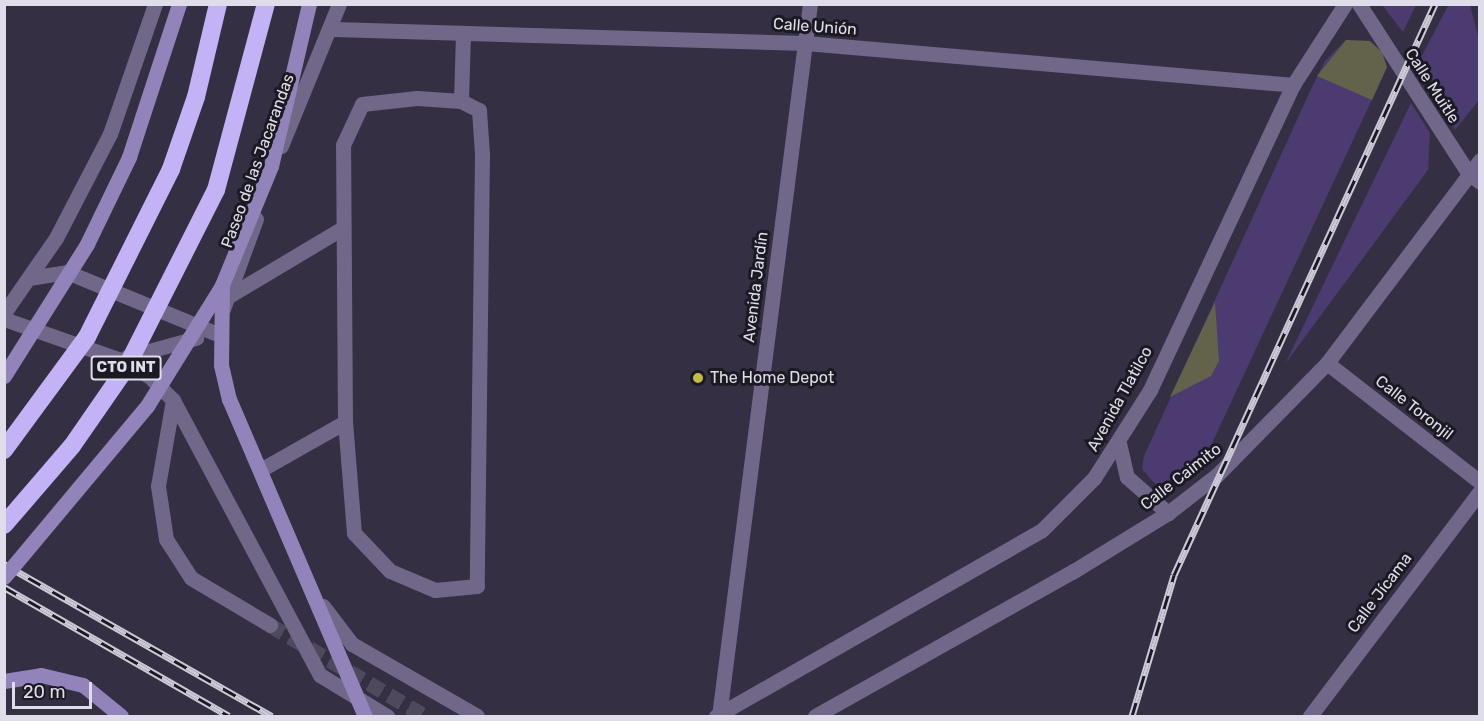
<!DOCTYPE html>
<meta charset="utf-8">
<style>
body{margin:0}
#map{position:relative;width:1484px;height:721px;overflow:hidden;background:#342f43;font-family:Rubik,sans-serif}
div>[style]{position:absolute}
.green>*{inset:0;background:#4b3b71}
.building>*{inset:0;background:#63634b}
.tertiary-tunnel>*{height:15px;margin-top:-7.5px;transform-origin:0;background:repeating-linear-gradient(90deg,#4e495c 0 15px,transparent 0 23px)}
.service>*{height:15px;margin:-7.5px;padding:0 7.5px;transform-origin:7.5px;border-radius:7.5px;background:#706789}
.minor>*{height:15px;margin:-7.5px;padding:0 7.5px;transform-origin:7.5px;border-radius:7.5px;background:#706789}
.tertiary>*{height:15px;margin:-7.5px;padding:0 7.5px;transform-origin:7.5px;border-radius:7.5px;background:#706789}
.secondary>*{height:15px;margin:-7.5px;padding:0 7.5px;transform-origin:7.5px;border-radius:7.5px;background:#9284ba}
.motorway>*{height:18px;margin:-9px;padding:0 9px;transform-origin:9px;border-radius:9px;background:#c3b2f5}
.rail>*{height:7px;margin-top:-3.5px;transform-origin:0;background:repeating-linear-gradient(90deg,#1b1922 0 14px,#cdcad8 0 28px);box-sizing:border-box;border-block:2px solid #cdcad8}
.secondary-bridge>*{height:15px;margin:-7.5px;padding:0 7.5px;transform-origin:7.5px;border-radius:7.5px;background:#9284ba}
.motorway-bridge>*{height:18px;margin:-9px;padding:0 9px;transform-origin:9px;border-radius:9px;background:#c3b2f5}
.dots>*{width:16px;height:16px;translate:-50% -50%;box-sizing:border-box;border:3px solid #1b1922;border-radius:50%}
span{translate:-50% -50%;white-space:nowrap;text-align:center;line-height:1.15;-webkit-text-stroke:6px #1b1922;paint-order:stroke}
.shield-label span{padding:2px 4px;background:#1b1922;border:2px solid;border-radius:4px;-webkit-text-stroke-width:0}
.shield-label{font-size:15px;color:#e0ddea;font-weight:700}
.street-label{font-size:16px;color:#e0ddea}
.poi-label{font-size:16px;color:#e0ddea}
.left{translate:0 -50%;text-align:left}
.frame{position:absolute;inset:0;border:6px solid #e0ddea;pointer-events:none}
.scale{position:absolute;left:12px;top:682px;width:80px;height:27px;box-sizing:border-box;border:3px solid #e0ddea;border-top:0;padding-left:8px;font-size:18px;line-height:21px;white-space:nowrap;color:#e0ddea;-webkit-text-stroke:4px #1b1922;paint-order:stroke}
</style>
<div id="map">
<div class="green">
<i style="clip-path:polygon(1449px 4px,1470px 5px,1479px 40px,1479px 100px,1455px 130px,1418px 63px)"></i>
<i style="clip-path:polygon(1382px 5px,1416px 5px,1403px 32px)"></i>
<i style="clip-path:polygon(1346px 40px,1370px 41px,1387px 67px,1208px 452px,1183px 476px,1156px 485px,1142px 469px,1144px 456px,1311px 89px,1325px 61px)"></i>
<i style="clip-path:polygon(1411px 103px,1430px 133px,1428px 170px,1285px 364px)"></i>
</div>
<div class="building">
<i style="clip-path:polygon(1346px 40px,1370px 41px,1382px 52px,1387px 67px,1372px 100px,1317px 76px)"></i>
<i style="clip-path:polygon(1215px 302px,1219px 361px,1211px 376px,1170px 397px)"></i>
</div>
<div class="tertiary-tunnel">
<i style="left:270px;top:625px;width:180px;rotate:30.4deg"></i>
</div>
<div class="service">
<i style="left:417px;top:98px;width:44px;rotate:3.9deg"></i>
<i style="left:461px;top:101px;width:20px;rotate:27deg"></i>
<i style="left:479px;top:110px;width:44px;rotate:86.1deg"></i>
<i style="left:482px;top:154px;width:432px;rotate:90.7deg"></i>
<i style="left:477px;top:586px;width:42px;rotate:174.6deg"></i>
<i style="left:435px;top:590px;width:49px;rotate:-157.1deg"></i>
<i style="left:390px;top:571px;width:52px;rotate:-133.5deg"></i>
<i style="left:354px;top:533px;width:111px;rotate:-94.6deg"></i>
<i style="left:345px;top:422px;width:277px;rotate:-90.4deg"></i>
<i style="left:343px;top:145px;width:45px;rotate:-65.1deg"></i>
<i style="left:362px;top:104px;width:55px;rotate:-6.2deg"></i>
<i style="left:461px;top:101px;width:67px;rotate:-88.3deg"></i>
<i style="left:227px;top:297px;width:133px;rotate:-30.8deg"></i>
<i style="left:262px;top:469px;width:95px;rotate:-29.5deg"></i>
</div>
<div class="minor">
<i style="left:1359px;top:4px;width:202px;rotate:57.1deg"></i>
<i style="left:1469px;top:174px;width:14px;rotate:36deg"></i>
<i style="left:334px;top:29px;width:471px;rotate:1.7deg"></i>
<i style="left:805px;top:43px;width:490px;rotate:4.9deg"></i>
<i style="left:1327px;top:363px;width:194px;rotate:37.9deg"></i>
<i style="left:719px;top:716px;width:718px;rotate:-82.72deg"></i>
<i style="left:1310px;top:716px;width:282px;rotate:-52.9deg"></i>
</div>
<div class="tertiary">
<i style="left:281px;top:146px;width:153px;rotate:-67.8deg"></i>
<i style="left:29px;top:278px;width:38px;rotate:-9deg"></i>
<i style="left:67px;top:272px;width:160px;rotate:22.4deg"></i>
<i style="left:223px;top:309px;width:96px;rotate:-69.9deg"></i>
<i style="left:4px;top:313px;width:91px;rotate:-55.3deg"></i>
<i style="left:56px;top:238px;width:117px;rotate:-62.6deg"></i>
<i style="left:110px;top:134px;width:138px;rotate:-70.9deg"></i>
<i style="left:4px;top:319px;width:121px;rotate:19.3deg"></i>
<i style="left:118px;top:359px;width:35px;rotate:29deg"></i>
<i style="left:149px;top:376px;width:34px;rotate:45deg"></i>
<i style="left:173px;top:400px;width:312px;rotate:61.9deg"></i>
<i style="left:320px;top:675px;width:79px;rotate:31.5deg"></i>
<i style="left:127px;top:357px;width:72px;rotate:-15.4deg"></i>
<i style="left:173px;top:400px;width:87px;rotate:99.9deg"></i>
<i style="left:158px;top:486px;width:54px;rotate:81.4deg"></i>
<i style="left:166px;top:539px;width:46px;rotate:57.3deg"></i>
<i style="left:191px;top:578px;width:92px;rotate:30.7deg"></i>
<i style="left:1119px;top:443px;width:35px;rotate:77deg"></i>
<i style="left:1127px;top:477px;width:55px;rotate:41.3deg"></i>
<i style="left:323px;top:606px;width:48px;rotate:52.7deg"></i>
<i style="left:352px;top:644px;width:144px;rotate:29.9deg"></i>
<i style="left:716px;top:716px;width:375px;rotate:-29.7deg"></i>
<i style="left:1042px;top:530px;width:74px;rotate:-45deg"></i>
<i style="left:1094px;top:478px;width:104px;rotate:-57.5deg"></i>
<i style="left:1150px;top:390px;width:337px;rotate:-64.9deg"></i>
<i style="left:1293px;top:85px;width:96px;rotate:-57.3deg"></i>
<i style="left:815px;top:716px;width:295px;rotate:-29.3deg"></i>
<i style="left:1072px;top:572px;width:113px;rotate:-31.6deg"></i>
<i style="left:1168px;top:513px;width:62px;rotate:-37.8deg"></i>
<i style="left:1217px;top:475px;width:157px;rotate:-45.5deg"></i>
<i style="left:1327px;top:363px;width:254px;rotate:-53deg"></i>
</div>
<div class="secondary">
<i style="left:129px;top:157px;width:161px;rotate:-71.9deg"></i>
<i style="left:222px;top:285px;width:129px;rotate:-67.6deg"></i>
<i style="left:271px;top:166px;width:166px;rotate:-76.8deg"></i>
<i style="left:4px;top:681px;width:37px;rotate:-9deg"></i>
<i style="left:41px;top:675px;width:43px;rotate:13.4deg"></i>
<i style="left:83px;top:685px;width:49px;rotate:39.2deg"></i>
</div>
<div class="motorway">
<i style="left:171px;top:169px;width:76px;rotate:-70.9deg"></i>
<i style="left:196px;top:97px;width:96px;rotate:-76.7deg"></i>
<i style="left:216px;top:190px;width:193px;rotate:-75deg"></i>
</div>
<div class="rail">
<i style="left:4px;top:564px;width:308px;rotate:29.6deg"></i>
<i style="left:4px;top:587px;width:259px;rotate:29.8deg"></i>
<i style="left:1132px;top:716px;width:147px;rotate:-73.4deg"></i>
<i style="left:1174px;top:575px;width:628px;rotate:-65.44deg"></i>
</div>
<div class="secondary-bridge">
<i style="left:222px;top:285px;width:80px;rotate:90.7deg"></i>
<i style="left:221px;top:365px;width:35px;rotate:77deg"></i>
<i style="left:229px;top:399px;width:345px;rotate:66.8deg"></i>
<i style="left:4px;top:376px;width:156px;rotate:-57.8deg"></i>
<i style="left:87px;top:244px;width:97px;rotate:-64.2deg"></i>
<i style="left:4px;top:577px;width:223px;rotate:-50.1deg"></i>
<i style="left:147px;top:406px;width:140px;rotate:-58.1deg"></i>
</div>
<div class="motorway-bridge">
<i style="left:4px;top:450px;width:140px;rotate:-53.7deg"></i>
<i style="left:87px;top:337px;width:188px;rotate:-63.4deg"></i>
<i style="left:4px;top:525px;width:104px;rotate:-49.3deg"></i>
<i style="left:72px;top:446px;width:95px;rotate:-55.3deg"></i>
<i style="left:126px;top:368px;width:199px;rotate:-63.2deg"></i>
</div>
<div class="dots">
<i style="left:698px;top:378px;background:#c2bd3f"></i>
</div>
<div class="shield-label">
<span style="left:126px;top:368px">CTO INT</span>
</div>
<div class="street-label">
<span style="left:815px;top:27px;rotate:4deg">Calle Unión</span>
<span style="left:1432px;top:86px;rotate:57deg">Calle Muitle</span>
<span style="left:258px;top:161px;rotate:-70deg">Paseo de las Jacarandas</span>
<span style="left:756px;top:287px;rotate:-83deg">Avenida Jardín</span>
<span style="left:1120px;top:399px;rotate:-61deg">Avenida Tlatilco</span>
<span style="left:1414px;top:408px;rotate:38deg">Calle Toronjil</span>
<span style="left:1181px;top:477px;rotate:-38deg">Calle Caimito</span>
<span style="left:1380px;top:593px;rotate:-53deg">Calle Jícama</span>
</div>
<div class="poi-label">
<span class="left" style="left:710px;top:378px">The Home Depot</span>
</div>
<div class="frame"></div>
<div class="scale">20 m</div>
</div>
